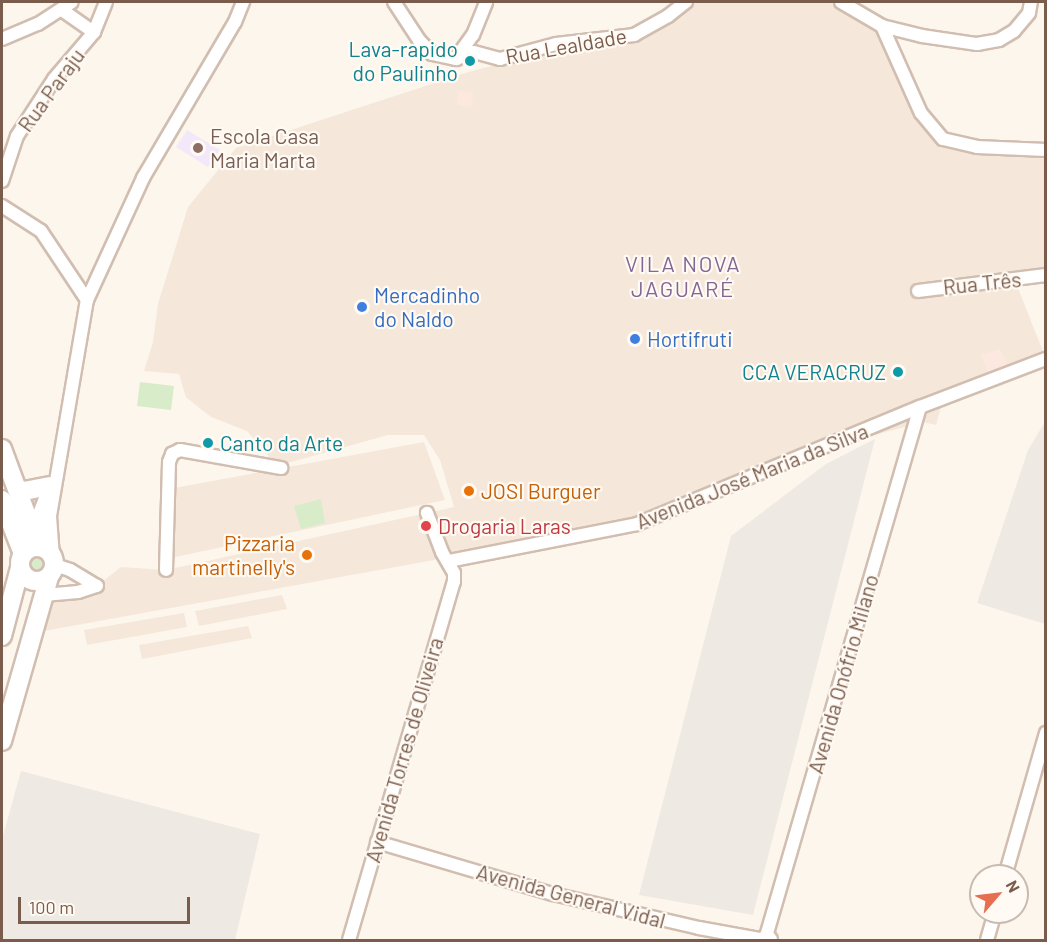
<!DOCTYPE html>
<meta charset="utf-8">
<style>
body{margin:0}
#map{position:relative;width:1047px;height:942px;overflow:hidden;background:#fdf6ec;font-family:Barlow,sans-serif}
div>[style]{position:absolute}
.residential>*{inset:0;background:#f5e8da}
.commercial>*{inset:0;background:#fde8e0}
.industrial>*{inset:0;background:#efe9e4}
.education>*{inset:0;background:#f3e8fa}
.green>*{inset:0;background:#d8ecc9}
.round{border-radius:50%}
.roads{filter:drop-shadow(2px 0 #d1beb0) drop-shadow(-2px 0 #d1beb0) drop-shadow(0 2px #d1beb0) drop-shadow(0 -2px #d1beb0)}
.street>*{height:12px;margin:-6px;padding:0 6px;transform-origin:6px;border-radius:6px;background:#fff}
.secondary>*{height:18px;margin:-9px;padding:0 9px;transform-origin:9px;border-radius:9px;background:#fff}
.secondary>.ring{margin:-9px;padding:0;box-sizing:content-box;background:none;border:18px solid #fff;border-radius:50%}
.dots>*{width:16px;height:16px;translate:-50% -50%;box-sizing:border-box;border:3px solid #fffaf3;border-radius:50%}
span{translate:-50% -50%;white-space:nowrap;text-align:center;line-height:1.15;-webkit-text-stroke:4.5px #fffaf3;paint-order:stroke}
.street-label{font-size:21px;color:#7a5c4d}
.culture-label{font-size:21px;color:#0d838f}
.right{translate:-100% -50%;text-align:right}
.left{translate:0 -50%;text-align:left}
.education-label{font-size:21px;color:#785e54}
.shop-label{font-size:21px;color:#366cbe}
.food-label{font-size:21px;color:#c56008}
.health-label{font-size:21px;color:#be3a42}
.neighbourhood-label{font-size:22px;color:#846695;letter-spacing:1.5px}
.frame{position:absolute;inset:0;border:3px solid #7a5c4d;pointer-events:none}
.north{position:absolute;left:969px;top:864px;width:60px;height:60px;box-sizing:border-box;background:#fffaf3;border:2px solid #cabbb1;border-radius:50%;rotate:62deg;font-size:16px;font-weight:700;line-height:24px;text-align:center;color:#7a5c4d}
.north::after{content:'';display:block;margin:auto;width:21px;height:27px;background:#e76f51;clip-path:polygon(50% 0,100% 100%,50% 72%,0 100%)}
.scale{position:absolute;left:18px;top:897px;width:172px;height:27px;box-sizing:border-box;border:3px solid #7a5c4d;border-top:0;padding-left:8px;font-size:18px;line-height:21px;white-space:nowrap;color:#7a5c4d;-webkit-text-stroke:4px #fffaf3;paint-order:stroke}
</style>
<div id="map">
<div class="residential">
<i style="clip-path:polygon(686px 2px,841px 2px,882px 26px,902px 73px,943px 139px,1045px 153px,1045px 272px,1016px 283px,1044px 354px,1008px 367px,944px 396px,936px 425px,922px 422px,781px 461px,621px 522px,445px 558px,33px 633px,44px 595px,97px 586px,121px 567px,166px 570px,454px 507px,440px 460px,424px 435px,388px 435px,277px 466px,247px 431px,211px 417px,193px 403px,186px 397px,179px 374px,144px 371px,153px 342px,158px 304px,188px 207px,236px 148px,465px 73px,571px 44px,634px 35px)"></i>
<i style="clip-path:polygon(424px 442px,445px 500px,175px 557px,174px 488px)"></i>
<i style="clip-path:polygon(282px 595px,287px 609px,199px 626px,195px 611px)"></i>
<i style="clip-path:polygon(184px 613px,187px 627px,87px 645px,84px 630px)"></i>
<i style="clip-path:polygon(248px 626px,252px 638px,142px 659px,139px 645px)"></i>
</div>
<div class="commercial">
<i style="clip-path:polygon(458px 91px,473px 93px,472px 107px,457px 105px)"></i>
<i style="clip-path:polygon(1000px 349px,1008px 367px,989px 374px,981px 355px)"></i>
</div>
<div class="industrial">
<i style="clip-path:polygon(1045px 422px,1045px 624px,977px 603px,1028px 450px)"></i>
<i style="clip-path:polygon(875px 439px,753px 915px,639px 895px,731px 536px,826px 464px)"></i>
<i style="clip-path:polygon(21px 771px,260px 834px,235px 940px,2px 940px,2px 839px)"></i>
</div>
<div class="education">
<i style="clip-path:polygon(187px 130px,220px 150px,208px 167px,176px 147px)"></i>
</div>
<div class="green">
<i style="clip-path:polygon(140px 382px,174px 386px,171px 410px,137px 406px)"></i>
<i style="clip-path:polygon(321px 499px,325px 523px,301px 529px,294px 506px)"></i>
<i class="round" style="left:29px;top:555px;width:18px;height:18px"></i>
</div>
<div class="roads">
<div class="street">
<i style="left:394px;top:2px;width:45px;rotate:56.7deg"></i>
<i style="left:419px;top:40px;width:19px;rotate:47deg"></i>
<i style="left:432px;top:54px;width:25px;rotate:12deg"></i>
<i style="left:456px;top:59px;width:19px;rotate:-21deg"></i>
<i style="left:474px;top:52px;width:27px;rotate:15deg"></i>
<i style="left:500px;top:59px;width:58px;rotate:-15deg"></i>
<i style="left:556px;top:44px;width:79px;rotate:-6.6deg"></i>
<i style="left:634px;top:35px;width:39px;rotate:-29deg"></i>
<i style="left:668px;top:16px;width:23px;rotate:-38deg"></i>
<i style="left:841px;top:2px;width:48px;rotate:30.3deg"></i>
<i style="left:882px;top:26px;width:95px;rotate:65.9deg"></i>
<i style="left:921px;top:113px;width:34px;rotate:50deg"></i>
<i style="left:943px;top:139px;width:35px;rotate:13deg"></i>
<i style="left:977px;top:147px;width:69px;rotate:2.5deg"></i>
<i style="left:62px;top:10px;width:39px;rotate:35deg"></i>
<i style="left:882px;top:26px;width:41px;rotate:14deg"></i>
<i style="left:922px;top:36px;width:56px;rotate:8.3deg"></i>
<i style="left:977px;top:44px;width:22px;rotate:-10deg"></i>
<i style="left:999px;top:40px;width:17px;rotate:-31deg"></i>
<i style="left:1014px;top:31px;width:23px;rotate:-50deg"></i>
<i style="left:1029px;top:13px;width:11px;rotate:-80deg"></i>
<i style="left:2px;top:39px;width:39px;rotate:-23deg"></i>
<i style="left:38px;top:24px;width:40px;rotate:-32.9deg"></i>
<i style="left:456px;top:58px;width:29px;rotate:-54deg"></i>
<i style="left:473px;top:35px;width:35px;rotate:-68deg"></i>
<i style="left:2px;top:181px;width:47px;rotate:-71.6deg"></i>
<i style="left:17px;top:136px;width:68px;rotate:-57deg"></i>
<i style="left:54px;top:79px;width:62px;rotate:-49.6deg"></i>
<i style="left:94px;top:32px;width:32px;rotate:-68deg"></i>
<i style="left:2px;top:206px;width:46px;rotate:32.7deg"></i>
<i style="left:41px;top:231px;width:83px;rotate:56.3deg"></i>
<i style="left:918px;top:291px;width:129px;rotate:-7.1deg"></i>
<i style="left:40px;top:538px;width:24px;rotate:-92deg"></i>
<i style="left:39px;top:514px;width:33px;rotate:-69deg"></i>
<i style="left:53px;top:557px;width:41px;rotate:-94.2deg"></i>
<i style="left:50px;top:516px;width:219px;rotate:-80.3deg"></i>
<i style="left:87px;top:300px;width:134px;rotate:-65.3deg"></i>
<i style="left:143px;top:178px;width:181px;rotate:-59.5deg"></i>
<i style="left:235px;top:22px;width:22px;rotate:-68deg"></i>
<i style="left:449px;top:561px;width:192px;rotate:-11.1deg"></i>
<i style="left:637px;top:524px;width:306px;rotate:-22.5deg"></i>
<i style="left:920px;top:407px;width:135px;rotate:-20.9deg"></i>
<i style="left:55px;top:565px;width:16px;rotate:18deg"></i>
<i style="left:70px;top:570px;width:31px;rotate:31deg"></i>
<i style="left:166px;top:570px;width:108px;rotate:-88.4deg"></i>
<i style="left:169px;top:462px;width:9px;rotate:-69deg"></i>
<i style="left:172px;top:454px;width:9px;rotate:-27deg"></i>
<i style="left:180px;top:450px;width:103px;rotate:10.1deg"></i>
<i style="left:44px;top:595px;width:34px;rotate:-5deg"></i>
<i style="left:78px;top:592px;width:20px;rotate:-18deg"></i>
<i style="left:377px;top:842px;width:184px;rotate:16.5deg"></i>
<i style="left:553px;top:894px;width:150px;rotate:13.1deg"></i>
<i style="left:699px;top:928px;width:67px;rotate:10.3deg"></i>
<i style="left:765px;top:940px;width:555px;rotate:-73.79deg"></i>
<i style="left:1005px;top:876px;width:149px;rotate:-74deg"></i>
<i style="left:349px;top:940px;width:373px;rotate:-73.7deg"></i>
<i style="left:454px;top:582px;width:9px;rotate:-90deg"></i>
<i style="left:454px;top:573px;width:24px;rotate:-120deg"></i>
<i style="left:442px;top:552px;width:42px;rotate:-111deg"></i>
<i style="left:987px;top:940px;width:29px;rotate:-74deg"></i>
</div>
<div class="secondary">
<i style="left:2px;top:449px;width:103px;rotate:69.6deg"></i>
<i style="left:17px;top:489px;width:7px;rotate:16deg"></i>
<i style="left:24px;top:491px;width:25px;rotate:-11deg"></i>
<i style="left:2px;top:500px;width:58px;rotate:68.7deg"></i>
<i class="ring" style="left:20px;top:547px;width:16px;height:16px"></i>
<i style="left:2px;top:636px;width:70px;rotate:-75.2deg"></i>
<i style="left:2px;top:741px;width:171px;rotate:-74deg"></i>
<i style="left:765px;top:940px;width:3px"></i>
</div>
</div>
<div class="dots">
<i style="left:470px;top:61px;background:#0f9aa8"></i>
<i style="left:198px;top:148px;background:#8d6e63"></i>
<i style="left:362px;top:307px;background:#3f7fe0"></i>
<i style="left:635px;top:339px;background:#3f7fe0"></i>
<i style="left:898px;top:372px;background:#0f9aa8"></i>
<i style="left:208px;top:443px;background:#0f9aa8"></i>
<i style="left:469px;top:491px;background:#e8710a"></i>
<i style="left:426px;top:526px;background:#e0444e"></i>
<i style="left:307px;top:555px;background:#e8710a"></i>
</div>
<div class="street-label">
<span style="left:566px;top:46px;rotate:-10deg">Rua Lealdade</span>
<span style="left:51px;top:90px;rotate:-54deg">Rua Paraju</span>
<span style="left:982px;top:283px;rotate:-6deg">Rua Três</span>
<span style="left:752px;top:476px;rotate:-22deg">Avenida José Maria da Silva</span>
<span style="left:843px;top:674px;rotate:-74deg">Avenida Onófrio Milano</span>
<span style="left:404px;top:750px;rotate:-74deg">Avenida Torres de Oliveira</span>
<span style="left:571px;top:896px;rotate:15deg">Avenida General Vidal</span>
</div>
<div class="culture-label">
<span class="right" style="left:458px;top:61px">Lava-rapido<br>do Paulinho</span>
<span class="right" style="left:886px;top:372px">CCA VERACRUZ</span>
<span class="left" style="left:220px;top:443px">Canto da Arte</span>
</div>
<div class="education-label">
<span class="left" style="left:210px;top:148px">Escola Casa<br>Maria Marta</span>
</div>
<div class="shop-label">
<span class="left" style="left:374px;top:307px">Mercadinho<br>do Naldo</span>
<span class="left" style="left:647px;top:339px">Hortifruti</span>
</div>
<div class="food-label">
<span class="left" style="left:481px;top:491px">JOSI Burguer</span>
<span class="right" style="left:295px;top:555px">Pizzaria<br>martinelly's</span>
</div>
<div class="health-label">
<span class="left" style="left:438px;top:526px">Drogaria Laras</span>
</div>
<div class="neighbourhood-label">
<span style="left:683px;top:276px">VILA NOVA<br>JAGUARÉ</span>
</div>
<div class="frame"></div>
<div class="north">N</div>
<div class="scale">100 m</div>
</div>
